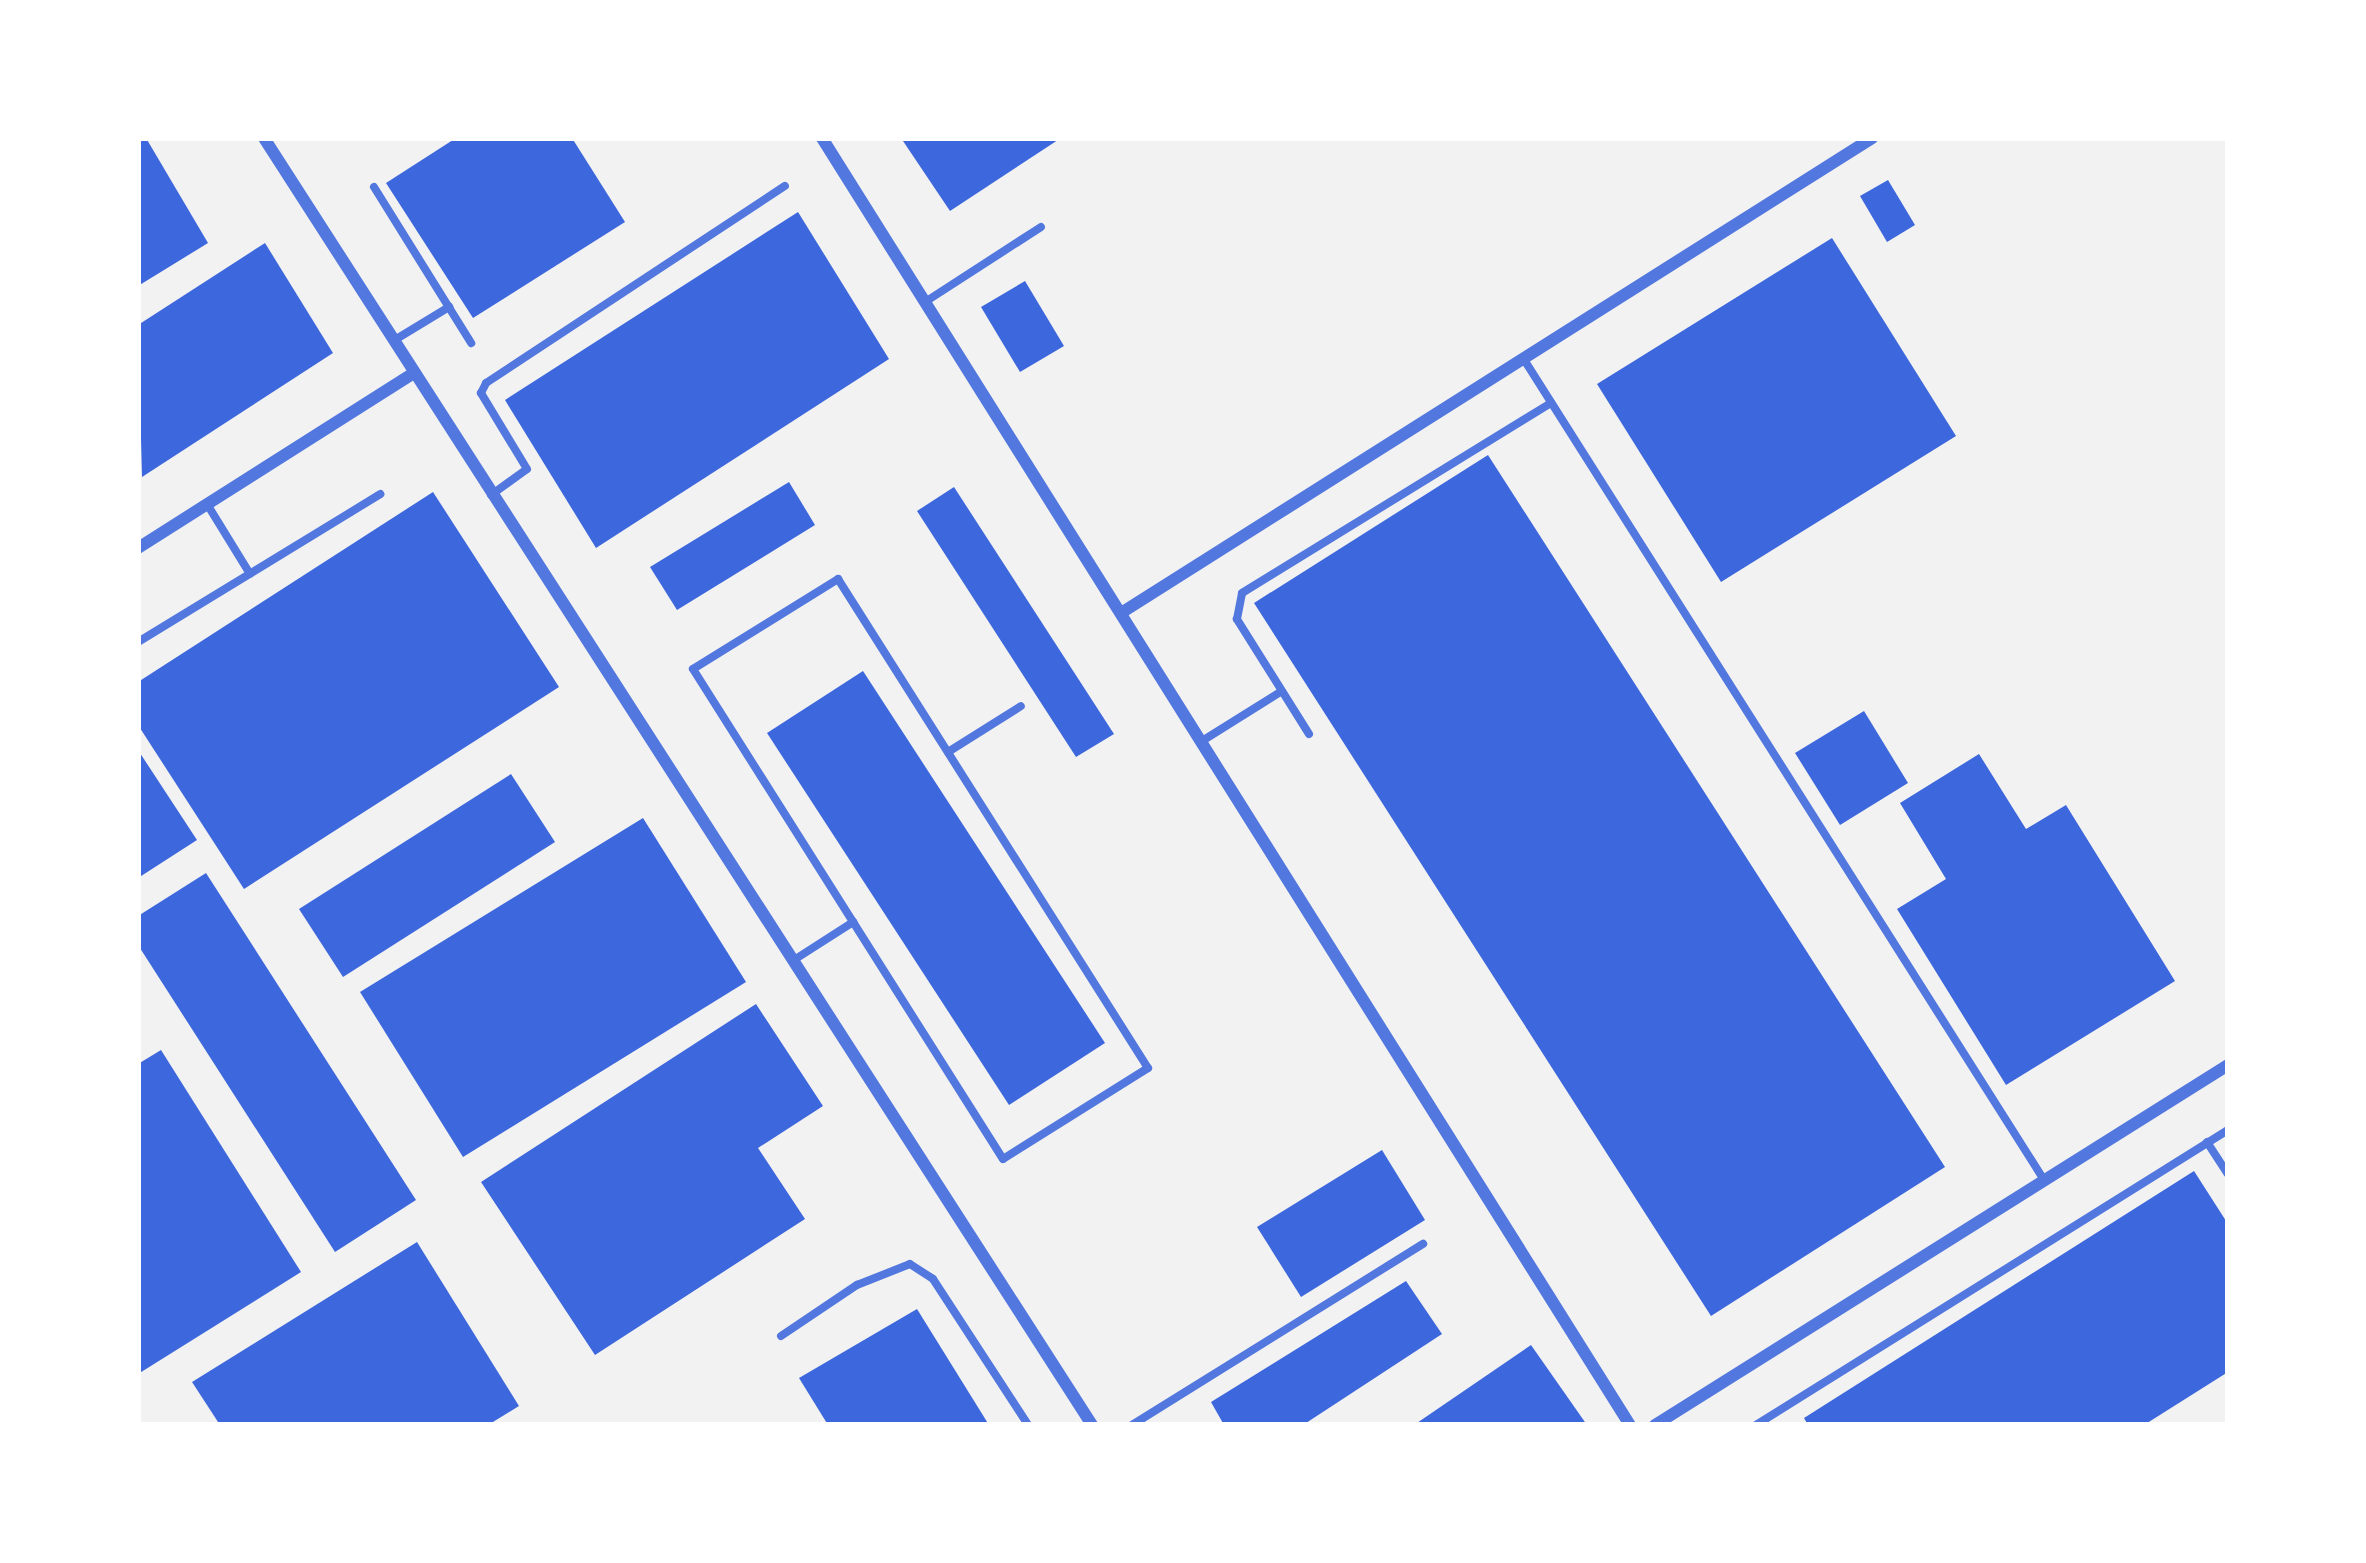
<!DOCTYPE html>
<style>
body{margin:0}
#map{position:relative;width:2366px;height:1563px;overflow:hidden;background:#f2f2f2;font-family:"PT Sans",sans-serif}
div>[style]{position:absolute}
.building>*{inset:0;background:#3d67dc}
.service>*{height:8px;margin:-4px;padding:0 4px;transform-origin:4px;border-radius:4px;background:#5277de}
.minor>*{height:12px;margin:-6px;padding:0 6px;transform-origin:6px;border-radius:6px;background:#5277de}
span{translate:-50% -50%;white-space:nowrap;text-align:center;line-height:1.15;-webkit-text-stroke:9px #fff;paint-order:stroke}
.frame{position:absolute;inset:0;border:141px solid #fff;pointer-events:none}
</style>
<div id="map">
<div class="building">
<i style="clip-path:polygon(138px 138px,146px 138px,208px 243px,138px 286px)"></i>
<i style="clip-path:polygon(456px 138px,572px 138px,625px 222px,473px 318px,386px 183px)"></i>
<i style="clip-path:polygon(901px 138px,1061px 138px,950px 211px)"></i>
<i style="clip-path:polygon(1888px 180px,1915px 225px,1887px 242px,1860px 196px)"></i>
<i style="clip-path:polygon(798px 212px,889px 359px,596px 548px,505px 400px)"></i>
<i style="clip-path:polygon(1832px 238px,1956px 436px,1721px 582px,1597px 384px)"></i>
<i style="clip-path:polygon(265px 243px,333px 353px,142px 477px,138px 325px)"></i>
<i style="clip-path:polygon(1025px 281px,1064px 346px,1020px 372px,981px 307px)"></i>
<i style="clip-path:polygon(1488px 455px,1945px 1167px,1711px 1316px,1254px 603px)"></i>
<i style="clip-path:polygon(789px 482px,815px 525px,677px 610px,650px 567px)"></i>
<i style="clip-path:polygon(954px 487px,1114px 734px,1076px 757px,917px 511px)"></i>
<i style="clip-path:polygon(433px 492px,559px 687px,244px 889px,138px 725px,138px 682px)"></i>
<i style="clip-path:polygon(863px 671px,1105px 1043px,1009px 1105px,767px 733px)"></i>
<i style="clip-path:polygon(1864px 711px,1908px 783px,1840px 825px,1795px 753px)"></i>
<i style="clip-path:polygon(138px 750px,197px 840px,138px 878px)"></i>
<i style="clip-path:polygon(1979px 754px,2026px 829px,2066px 805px,2175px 981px,2006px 1085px,1897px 909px,1946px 879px,1900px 803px)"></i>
<i style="clip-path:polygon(511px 774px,555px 842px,343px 977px,299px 909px)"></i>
<i style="clip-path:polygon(643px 818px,746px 982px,463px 1157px,360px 992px)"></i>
<i style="clip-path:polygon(206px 873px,416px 1200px,335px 1252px,138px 945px,138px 916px)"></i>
<i style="clip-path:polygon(756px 1004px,823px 1106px,758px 1148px,805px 1219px,595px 1355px,481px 1182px)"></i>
<i style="clip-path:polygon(161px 1050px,301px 1272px,138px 1374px,138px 1064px)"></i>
<i style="clip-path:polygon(1382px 1150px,1425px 1220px,1301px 1297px,1257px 1227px)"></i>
<i style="clip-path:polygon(2194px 1171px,2228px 1224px,2228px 1372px,2144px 1425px,1808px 1425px,1804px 1418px)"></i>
<i style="clip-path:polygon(417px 1242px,519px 1406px,488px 1425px,220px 1425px,192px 1382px)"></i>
<i style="clip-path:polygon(1406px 1281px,1442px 1334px,1303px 1425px,1224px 1425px,1211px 1402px)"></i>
<i style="clip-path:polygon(917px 1309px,989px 1425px,828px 1425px,799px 1378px)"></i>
<i style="clip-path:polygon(1531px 1345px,1587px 1425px,1414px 1425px)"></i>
</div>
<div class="service">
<i style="left:374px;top:187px;width:184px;rotate:58.1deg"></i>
<i style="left:925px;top:302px;width:138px;rotate:-32.9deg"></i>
<i style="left:393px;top:341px;width:66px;rotate:-31.3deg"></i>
<i style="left:1523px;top:358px;width:973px;rotate:57.63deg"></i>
<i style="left:491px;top:495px;width:44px;rotate:-35.8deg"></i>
<i style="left:527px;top:469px;width:89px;rotate:-121.2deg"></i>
<i style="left:481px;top:393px;width:11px;rotate:-63deg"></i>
<i style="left:486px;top:383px;width:358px;rotate:-33.4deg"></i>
<i style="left:207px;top:504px;width:82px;rotate:58.4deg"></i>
<i style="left:838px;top:579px;width:579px;rotate:57.63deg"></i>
<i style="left:1148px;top:1068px;width:171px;rotate:147.9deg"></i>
<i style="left:1003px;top:1159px;width:580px;rotate:-122.32deg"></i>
<i style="left:693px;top:669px;width:171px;rotate:-31.8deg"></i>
<i style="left:138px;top:642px;width:284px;rotate:-31.4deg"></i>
<i style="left:1309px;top:734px;width:136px;rotate:-122.1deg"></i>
<i style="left:1237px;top:619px;width:26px;rotate:-79deg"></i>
<i style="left:1242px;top:593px;width:363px;rotate:-31.6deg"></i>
<i style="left:1202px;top:741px;width:94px;rotate:-32deg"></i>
<i style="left:948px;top:752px;width:86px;rotate:-32.2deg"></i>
<i style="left:797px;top:958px;width:67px;rotate:-32.7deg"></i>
<i style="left:2207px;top:1142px;width:38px;rotate:57deg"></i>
<i style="left:781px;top:1336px;width:92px;rotate:-33.9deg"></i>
<i style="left:857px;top:1285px;width:57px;rotate:-21.6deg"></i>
<i style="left:910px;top:1264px;width:27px;rotate:33deg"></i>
<i style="left:933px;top:1279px;width:174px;rotate:56.9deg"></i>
<i style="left:1132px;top:1425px;width:343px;rotate:-31.9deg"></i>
<i style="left:1756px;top:1425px;width:557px;rotate:-32.01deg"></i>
</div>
<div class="minor">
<i style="left:264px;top:138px;width:1530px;rotate:57.24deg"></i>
<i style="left:822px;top:138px;width:1520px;rotate:57.88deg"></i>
<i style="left:138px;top:548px;width:325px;rotate:-32.4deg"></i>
<i style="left:1121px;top:613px;width:889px;rotate:-32.31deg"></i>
<i style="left:1655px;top:1425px;width:677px;rotate:-32.14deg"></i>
</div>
<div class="frame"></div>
</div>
